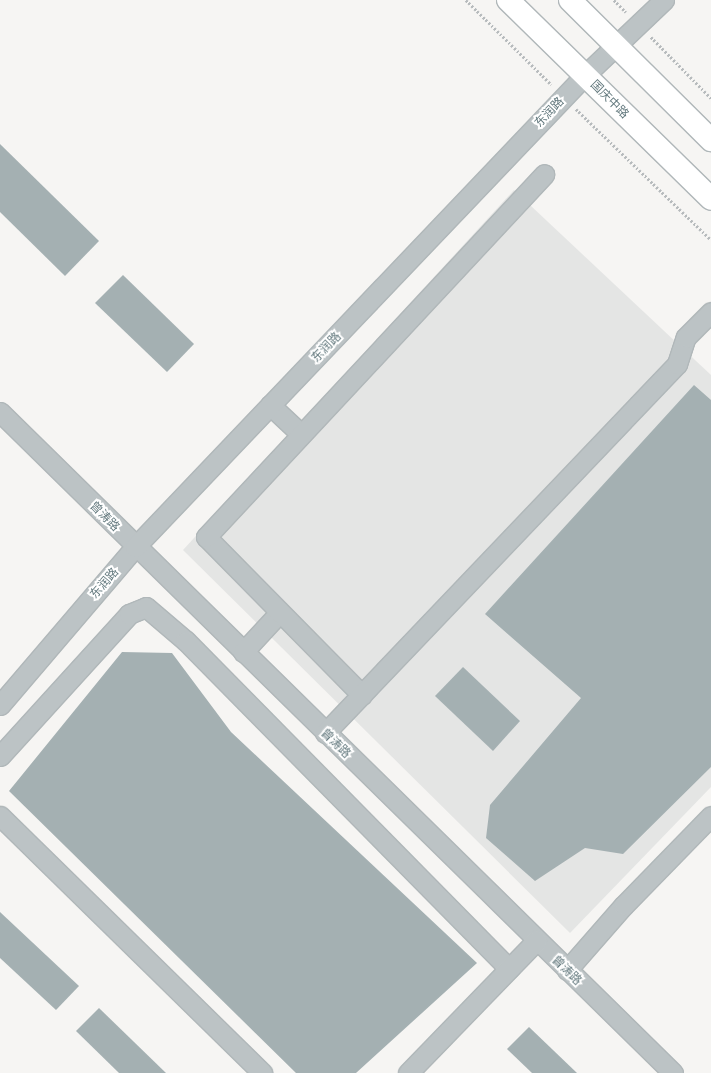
<!DOCTYPE html>
<meta charset="utf-8">
<style>
body{margin:0}
#map{position:relative;width:711px;height:1073px;overflow:hidden;background:#f6f5f3;font-family:"PT Sans Narrow","Noto Sans SC",sans-serif}
div>[style]{position:absolute}
.built>*{inset:0;background:#e4e5e4}
.building>*{inset:0;background:#a4b0b2}
.path>*{height:2.5px;margin-top:-1.25px;transform-origin:0;background:repeating-linear-gradient(90deg,#b7bbbd 0 2px,transparent 0 4px)}
.roads{filter:drop-shadow(1px 0 #b0b7b9) drop-shadow(-1px 0 #b0b7b9) drop-shadow(0 1px #b0b7b9) drop-shadow(0 -1px #b0b7b9)}
.minor>*{height:19px;margin:-9.5px;padding:0 9.5px;transform-origin:9.5px;border-radius:9.5px;background:#bcc3c5}
.major>*{height:22px;margin:-11px;padding:0 11px;transform-origin:11px;border-radius:11px;background:#fff}
span{translate:-50% -50%;white-space:nowrap;text-align:center;line-height:1.15;-webkit-text-stroke:4px #fff;paint-order:stroke}
.street-label{font-size:12px;color:#62787d}
</style>
<div id="map">
<div class="built">
<i style="clip-path:polygon(514px 190px,711px 375px,711px 787px,570px 933px,183px 550px)"></i>
</div>
<div class="building">
<i style="clip-path:polygon(0 144px,99px 241px,65px 276px,0 212px)"></i>
<i style="clip-path:polygon(123px 275px,194px 344px,167px 372px,95px 303px)"></i>
<i style="clip-path:polygon(694px 385px,711px 400px,711px 767px,623px 854px,585px 848px,535px 881px,486px 838px,490px 805px,581px 698px,485px 614px)"></i>
<i style="clip-path:polygon(122px 652px,172px 653px,231px 732px,477px 963px,356px 1073px,296px 1073px,9px 791px)"></i>
<i style="clip-path:polygon(463px 667px,520px 721px,493px 751px,435px 696px)"></i>
<i style="clip-path:polygon(0 912px,79px 986px,56px 1010px,0 958px)"></i>
<i style="clip-path:polygon(99px 1008px,166px 1073px,119px 1073px,76px 1031px)"></i>
<i style="clip-path:polygon(529px 1027px,577px 1073px,532px 1073px,507px 1049px)"></i>
</div>
<div class="path">
<i style="left:466px;top:0;width:120px;rotate:44.7deg"></i>
<i style="left:614px;top:0;width:17px;rotate:45deg"></i>
<i style="left:651px;top:37px;width:86px;rotate:45.5deg"></i>
<i style="left:576px;top:109px;width:188px;rotate:44.1deg"></i>
</div>
<div class="roads">
<div class="minor">
<i style="left:270px;top:405px;width:42px;rotate:43.1deg"></i>
<i style="left:0;top:412px;width:943px;rotate:44.48deg"></i>
<i style="left:243px;top:652px;width:54px;rotate:-47.2deg"></i>
<i style="left:362px;top:695px;width:222px;rotate:-134.6deg"></i>
<i style="left:206px;top:537px;width:496px;rotate:-47deg"></i>
<i style="left:0;top:705px;width:208px;rotate:-49.5deg"></i>
<i style="left:135px;top:547px;width:652px;rotate:-46.37deg"></i>
<i style="left:585px;top:75px;width:109px;rotate:-43.5deg"></i>
<i style="left:325px;top:733px;width:510px;rotate:-46.35deg"></i>
<i style="left:677px;top:364px;width:28px;rotate:-72deg"></i>
<i style="left:686px;top:337px;width:35px;rotate:-45deg"></i>
<i style="left:0;top:756px;width:192px;rotate:-47.7deg"></i>
<i style="left:129px;top:614px;width:18px;rotate:-22deg"></i>
<i style="left:146px;top:607px;width:52px;rotate:40.4deg"></i>
<i style="left:186px;top:641px;width:460px;rotate:45.4deg"></i>
<i style="left:0;top:816px;width:367px;rotate:44.4deg"></i>
<i style="left:567px;top:970px;width:86px;rotate:-48.8deg"></i>
<i style="left:624px;top:905px;width:124px;rotate:-45.7deg"></i>
<i style="left:408px;top:1073px;width:185px;rotate:-45.9deg"></i>
</div>
<div class="major">
<i style="left:508px;top:0;width:284px;rotate:44.4deg"></i>
<i style="left:570px;top:0;width:199px;rotate:44.8deg"></i>
</div>
</div>
<div class="street-label">
<span style="left:610px;top:99px;rotate:45deg">国庆中路</span>
<span style="left:549px;top:112px;rotate:-46deg">东润路</span>
<span style="left:326px;top:347px;rotate:-46deg">东润路</span>
<span style="left:105px;top:516px;rotate:45deg">曾涛路</span>
<span style="left:104px;top:583px;rotate:-49deg">东润路</span>
<span style="left:336px;top:743px;rotate:44deg">曾涛路</span>
<span style="left:567px;top:970px;rotate:44deg">曾涛路</span>
</div>
</div>
